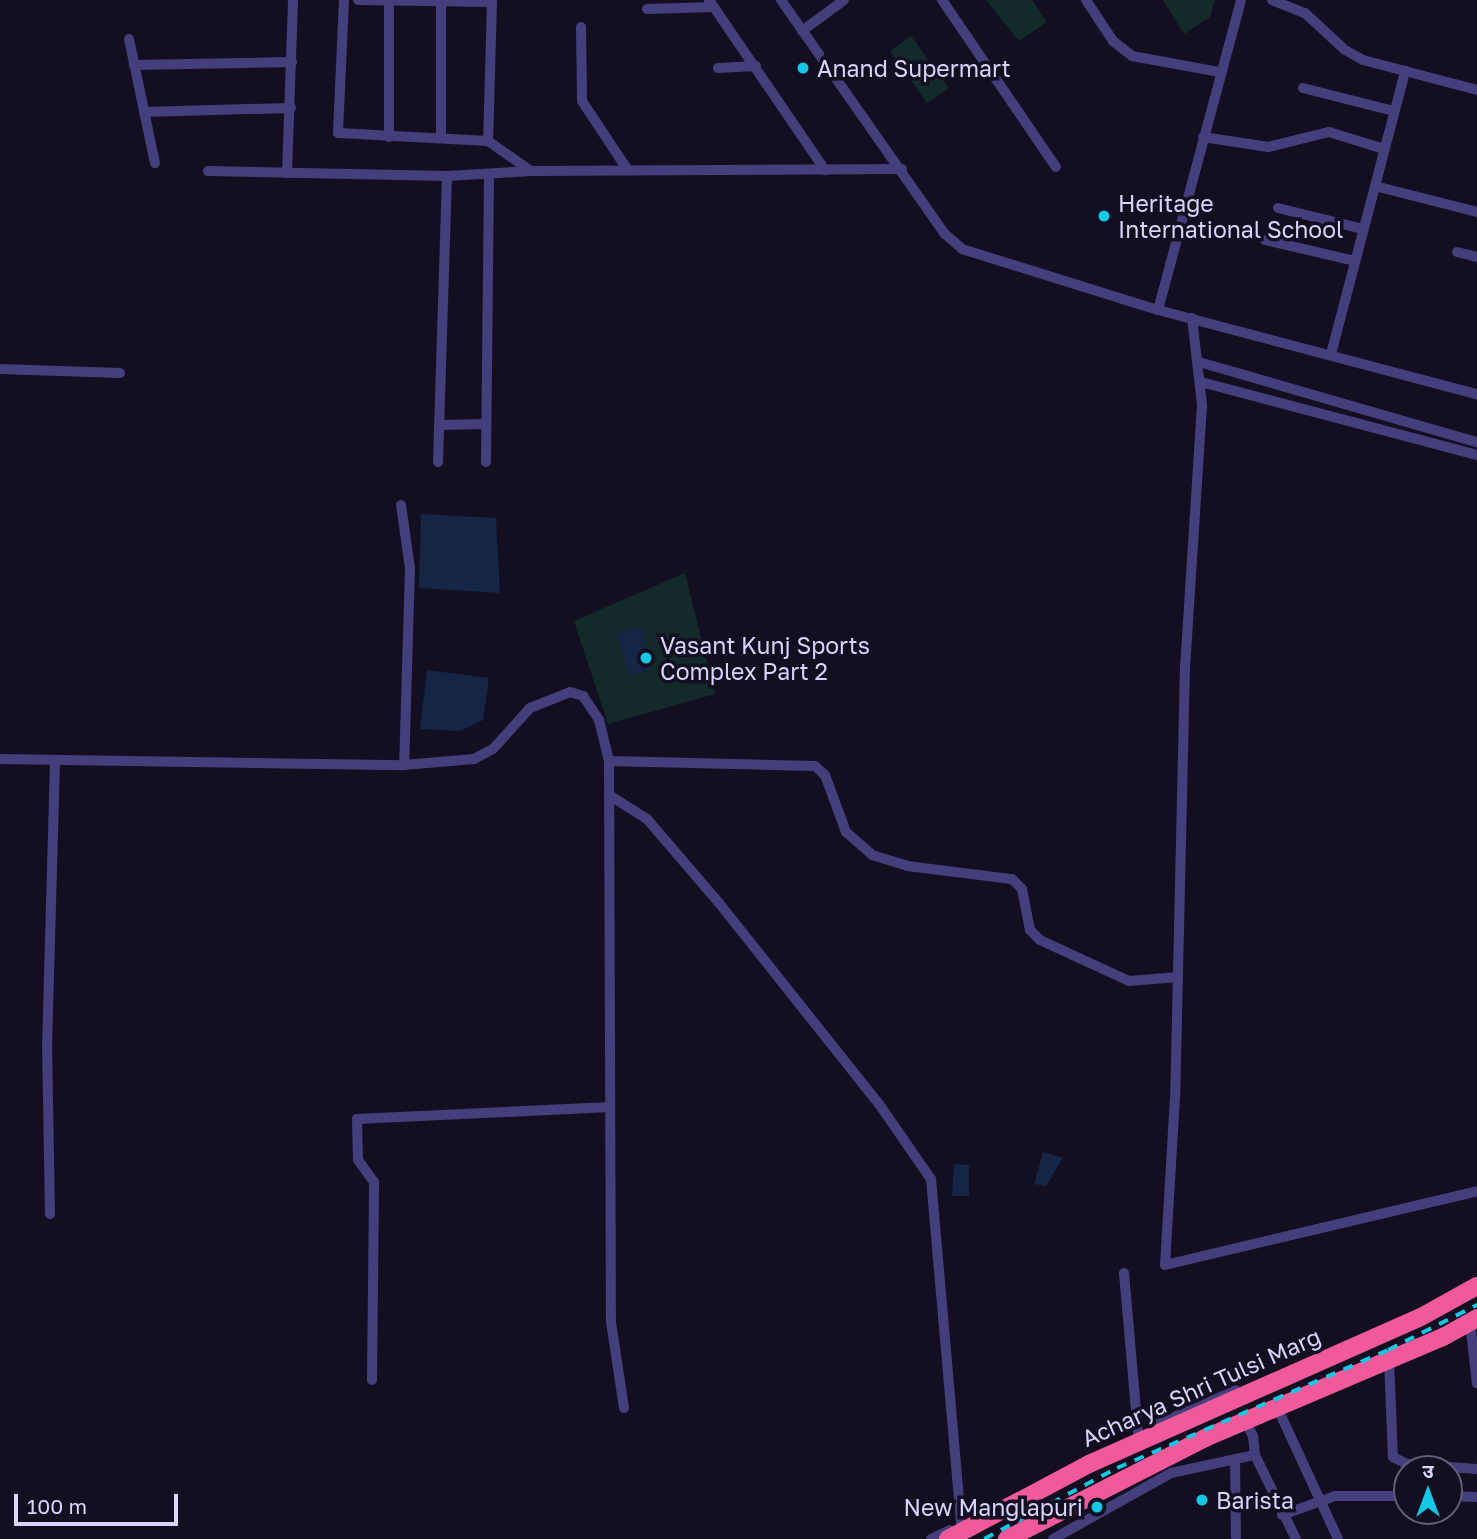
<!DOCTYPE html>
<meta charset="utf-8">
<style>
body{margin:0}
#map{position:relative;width:1477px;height:1539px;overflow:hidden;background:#130f21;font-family:"Golos Text","Noto Sans Devanagari",sans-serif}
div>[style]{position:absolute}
.green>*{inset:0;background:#132a2a}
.water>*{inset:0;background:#142546}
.street>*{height:10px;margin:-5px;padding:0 5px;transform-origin:5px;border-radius:5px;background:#443f7c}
.highway>*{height:18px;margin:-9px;padding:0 9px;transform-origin:9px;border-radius:9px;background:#f05a9a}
.rail>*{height:3.5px;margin-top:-1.75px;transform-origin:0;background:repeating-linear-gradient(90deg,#15c6e5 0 10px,transparent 0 19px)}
.dots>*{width:19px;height:19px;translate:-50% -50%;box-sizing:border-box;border:4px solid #130f21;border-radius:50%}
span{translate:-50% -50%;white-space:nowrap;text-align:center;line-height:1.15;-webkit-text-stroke:7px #130f21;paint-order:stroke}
.poi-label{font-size:23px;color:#dad3fb}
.left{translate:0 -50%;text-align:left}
.right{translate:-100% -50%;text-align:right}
.street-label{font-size:23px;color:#dad3fb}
.north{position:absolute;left:1393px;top:1455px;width:70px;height:70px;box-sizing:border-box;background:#130f21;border:2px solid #635d78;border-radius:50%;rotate:0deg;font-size:19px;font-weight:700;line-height:28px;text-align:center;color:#dad3fb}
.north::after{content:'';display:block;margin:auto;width:24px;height:32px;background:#15c6e5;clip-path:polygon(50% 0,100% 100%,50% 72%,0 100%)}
.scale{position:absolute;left:14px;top:1494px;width:164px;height:32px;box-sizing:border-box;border:4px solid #dad3fb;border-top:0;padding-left:9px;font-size:21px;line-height:24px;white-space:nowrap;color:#dad3fb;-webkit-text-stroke:5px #130f21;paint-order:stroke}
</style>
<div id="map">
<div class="green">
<i style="clip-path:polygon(986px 0,1032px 0,1047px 22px,1019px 41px)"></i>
<i style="clip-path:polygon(1163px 0,1215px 0,1210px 17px,1184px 34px)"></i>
<i style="clip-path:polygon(911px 36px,949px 88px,927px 103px,890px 51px)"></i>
<i style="clip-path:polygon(685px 573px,715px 694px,608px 724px,574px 621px)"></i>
</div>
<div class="water">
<i style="clip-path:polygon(421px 514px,496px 518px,500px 593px,419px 588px)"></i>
<i style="clip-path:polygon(641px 627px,652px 669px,629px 676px,617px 633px)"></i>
<i style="clip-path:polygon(427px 670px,489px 678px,483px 720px,460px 731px,420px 729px)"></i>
<i style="clip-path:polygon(1043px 1152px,1063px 1158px,1046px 1186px,1034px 1184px)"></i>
<i style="clip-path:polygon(954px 1164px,969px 1165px,969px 1196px,952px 1196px)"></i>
</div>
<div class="street">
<i style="left:344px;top:0;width:133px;rotate:92.6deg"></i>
<i style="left:338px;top:133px;width:150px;rotate:3.1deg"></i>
<i style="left:488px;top:141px;width:52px;rotate:34.9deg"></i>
<i style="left:358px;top:0;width:134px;rotate:0.9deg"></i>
<i style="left:492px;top:2px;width:139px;rotate:91.6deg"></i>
<i style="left:709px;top:0;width:206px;rotate:55.7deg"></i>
<i style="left:781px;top:0;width:286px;rotate:55deg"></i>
<i style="left:945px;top:234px;width:23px;rotate:41deg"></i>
<i style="left:962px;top:249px;width:205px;rotate:17.3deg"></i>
<i style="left:1158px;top:310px;width:330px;rotate:14.8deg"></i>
<i style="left:942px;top:0;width:202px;rotate:55.7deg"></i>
<i style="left:1086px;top:0;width:49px;rotate:56.6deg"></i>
<i style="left:1113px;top:41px;width:24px;rotate:38deg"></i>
<i style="left:1132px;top:56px;width:88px;rotate:10.4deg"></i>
<i style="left:1272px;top:0;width:35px;rotate:22deg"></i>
<i style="left:1305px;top:13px;width:54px;rotate:42.8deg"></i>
<i style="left:1345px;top:50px;width:21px;rotate:29deg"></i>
<i style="left:1363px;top:60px;width:118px;rotate:14.7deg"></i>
<i style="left:389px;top:1px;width:136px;rotate:90deg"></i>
<i style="left:647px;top:9px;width:67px;rotate:-1.7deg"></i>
<i style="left:581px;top:27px;width:74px;rotate:89.2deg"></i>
<i style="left:582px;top:101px;width:82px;rotate:56.5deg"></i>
<i style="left:802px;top:31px;width:52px;rotate:-36.4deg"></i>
<i style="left:129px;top:39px;width:127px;rotate:78.2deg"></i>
<i style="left:134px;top:65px;width:158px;rotate:-1.1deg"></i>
<i style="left:718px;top:68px;width:38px;rotate:-3deg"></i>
<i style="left:1303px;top:88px;width:94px;rotate:14.2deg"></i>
<i style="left:144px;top:112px;width:147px;rotate:-1.6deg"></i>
<i style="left:441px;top:137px;width:136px;rotate:-90deg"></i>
<i style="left:1203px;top:137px;width:66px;rotate:8.7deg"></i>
<i style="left:1268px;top:147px;width:63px;rotate:-13.8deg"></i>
<i style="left:1329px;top:132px;width:58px;rotate:17.2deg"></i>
<i style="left:208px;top:171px;width:239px;rotate:1.2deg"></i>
<i style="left:447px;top:176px;width:84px;rotate:-3.4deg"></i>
<i style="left:531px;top:171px;width:371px;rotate:-0.3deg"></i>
<i style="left:287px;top:173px;width:173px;rotate:-88deg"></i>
<i style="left:1375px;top:186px;width:105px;rotate:14.3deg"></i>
<i style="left:1278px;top:208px;width:88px;rotate:13.9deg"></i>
<i style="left:1265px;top:240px;width:92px;rotate:13.1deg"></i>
<i style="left:1457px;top:252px;width:21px;rotate:14deg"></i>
<i style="left:1158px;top:310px;width:321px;rotate:-75deg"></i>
<i style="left:1192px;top:318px;width:88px;rotate:83.4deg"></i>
<i style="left:1202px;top:405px;width:261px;rotate:93.7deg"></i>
<i style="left:1185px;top:665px;width:432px;rotate:91.3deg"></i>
<i style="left:1175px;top:1097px;width:168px;rotate:93.4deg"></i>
<i style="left:1165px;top:1265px;width:321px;rotate:-13.3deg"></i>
<i style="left:1331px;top:354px;width:293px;rotate:-75.3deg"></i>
<i style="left:1199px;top:362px;width:289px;rotate:16.1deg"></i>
<i style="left:0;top:369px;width:120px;rotate:1.9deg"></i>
<i style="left:1201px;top:382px;width:285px;rotate:14.8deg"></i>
<i style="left:439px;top:425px;width:47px;rotate:-1.2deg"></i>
<i style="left:438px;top:462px;width:286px;rotate:-88.2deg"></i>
<i style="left:486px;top:462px;width:287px;rotate:-89.4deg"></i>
<i style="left:401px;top:505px;width:64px;rotate:81.9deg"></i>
<i style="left:410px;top:568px;width:197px;rotate:91.7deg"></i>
<i style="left:0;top:759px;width:404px;rotate:0.9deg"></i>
<i style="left:404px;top:765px;width:70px;rotate:-4.9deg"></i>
<i style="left:474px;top:759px;width:21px;rotate:-28deg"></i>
<i style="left:493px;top:749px;width:55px;rotate:-47.9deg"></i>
<i style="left:530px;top:708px;width:43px;rotate:-21.8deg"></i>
<i style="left:570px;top:692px;width:14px;rotate:17deg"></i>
<i style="left:583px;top:696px;width:29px;rotate:56deg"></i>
<i style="left:599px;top:720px;width:42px;rotate:76.3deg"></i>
<i style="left:609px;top:761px;width:561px;rotate:89.8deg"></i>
<i style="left:611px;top:1322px;width:87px;rotate:81.4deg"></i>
<i style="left:609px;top:761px;width:206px;rotate:1.4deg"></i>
<i style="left:815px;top:766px;width:13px;rotate:42deg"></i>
<i style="left:825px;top:775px;width:61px;rotate:69.8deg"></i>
<i style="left:846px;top:832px;width:35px;rotate:41deg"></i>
<i style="left:872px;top:855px;width:37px;rotate:17deg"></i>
<i style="left:907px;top:866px;width:106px;rotate:7.1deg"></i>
<i style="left:1012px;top:879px;width:14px;rotate:45deg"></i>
<i style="left:1022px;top:889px;width:42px;rotate:79deg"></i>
<i style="left:1030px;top:930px;width:14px;rotate:45deg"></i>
<i style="left:1040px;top:940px;width:98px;rotate:24.7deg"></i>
<i style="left:1129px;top:981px;width:49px;rotate:-4.7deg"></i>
<i style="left:609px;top:795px;width:45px;rotate:32.3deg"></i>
<i style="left:647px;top:819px;width:111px;rotate:49.4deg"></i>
<i style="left:719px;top:903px;width:257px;rotate:51.5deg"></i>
<i style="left:879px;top:1104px;width:91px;rotate:55.3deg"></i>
<i style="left:931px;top:1179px;width:347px;rotate:85deg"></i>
<i style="left:50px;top:1214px;width:166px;rotate:-91deg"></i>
<i style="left:47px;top:1048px;width:285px;rotate:-88.4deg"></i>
<i style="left:1124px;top:1273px;width:161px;rotate:85deg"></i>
<i style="left:1470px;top:1322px;width:62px;rotate:83.6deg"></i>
<i style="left:1389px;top:1359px;width:98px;rotate:87.7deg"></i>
<i style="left:1393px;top:1457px;width:16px;rotate:27deg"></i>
<i style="left:1407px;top:1464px;width:70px;rotate:4.1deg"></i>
<i style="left:372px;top:1380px;width:198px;rotate:-89.4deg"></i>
<i style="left:374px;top:1182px;width:27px;rotate:-126deg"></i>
<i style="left:358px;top:1160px;width:41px;rotate:-91.4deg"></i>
<i style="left:357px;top:1119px;width:253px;rotate:-2.7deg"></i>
<i style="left:1277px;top:1407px;width:145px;rotate:65.2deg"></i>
<i style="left:1245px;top:1421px;width:17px;rotate:62deg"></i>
<i style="left:1253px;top:1436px;width:19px;rotate:84deg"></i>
<i style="left:1255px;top:1455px;width:93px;rotate:64deg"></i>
<i style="left:1153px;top:1426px;width:90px;rotate:-23.4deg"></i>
<i style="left:1235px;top:1459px;width:80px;rotate:89.3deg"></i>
<i style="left:1449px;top:1496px;width:28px;rotate:2deg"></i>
<i style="left:1282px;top:1515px;width:56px;rotate:-19.7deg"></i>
<i style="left:1335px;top:1496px;width:72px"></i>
<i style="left:931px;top:1539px;width:21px;rotate:-25deg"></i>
<i style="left:1053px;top:1539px;width:135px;rotate:-29.2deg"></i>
<i style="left:1171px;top:1473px;width:86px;rotate:-12.1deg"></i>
</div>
<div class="highway">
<i style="left:948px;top:1539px;width:160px;rotate:-28deg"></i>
<i style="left:1089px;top:1464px;width:363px;rotate:-23.9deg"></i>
<i style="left:1421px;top:1317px;width:64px;rotate:-29deg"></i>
<i style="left:1007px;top:1539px;width:222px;rotate:-27deg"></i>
<i style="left:1205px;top:1438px;width:259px;rotate:-23deg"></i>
<i style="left:1443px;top:1337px;width:39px;rotate:-29deg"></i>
</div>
<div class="rail">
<i style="left:984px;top:1539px;width:151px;rotate:-28.1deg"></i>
<i style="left:1117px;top:1468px;width:296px;rotate:-23.5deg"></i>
<i style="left:1388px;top:1350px;width:100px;rotate:-26.8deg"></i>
</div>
<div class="dots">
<i style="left:803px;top:68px;background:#15c6e5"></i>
<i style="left:1104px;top:216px;background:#15c6e5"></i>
<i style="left:646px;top:658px;background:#15c6e5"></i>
<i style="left:1202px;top:1500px;background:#15c6e5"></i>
<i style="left:1097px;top:1507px;background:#15c6e5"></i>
</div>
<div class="poi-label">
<span class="left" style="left:817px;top:68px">Anand Supermart</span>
<span class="left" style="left:1118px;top:216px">Heritage<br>International School</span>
<span class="left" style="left:660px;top:658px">Vasant Kunj Sports<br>Complex Part 2</span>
<span class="left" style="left:1216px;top:1500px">Barista</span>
<span class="right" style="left:1083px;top:1507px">New Manglapuri</span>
</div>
<div class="street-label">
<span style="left:1201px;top:1387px;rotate:-24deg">Acharya Shri Tulsi Marg</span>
</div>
<div class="north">उ</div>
<div class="scale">100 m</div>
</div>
